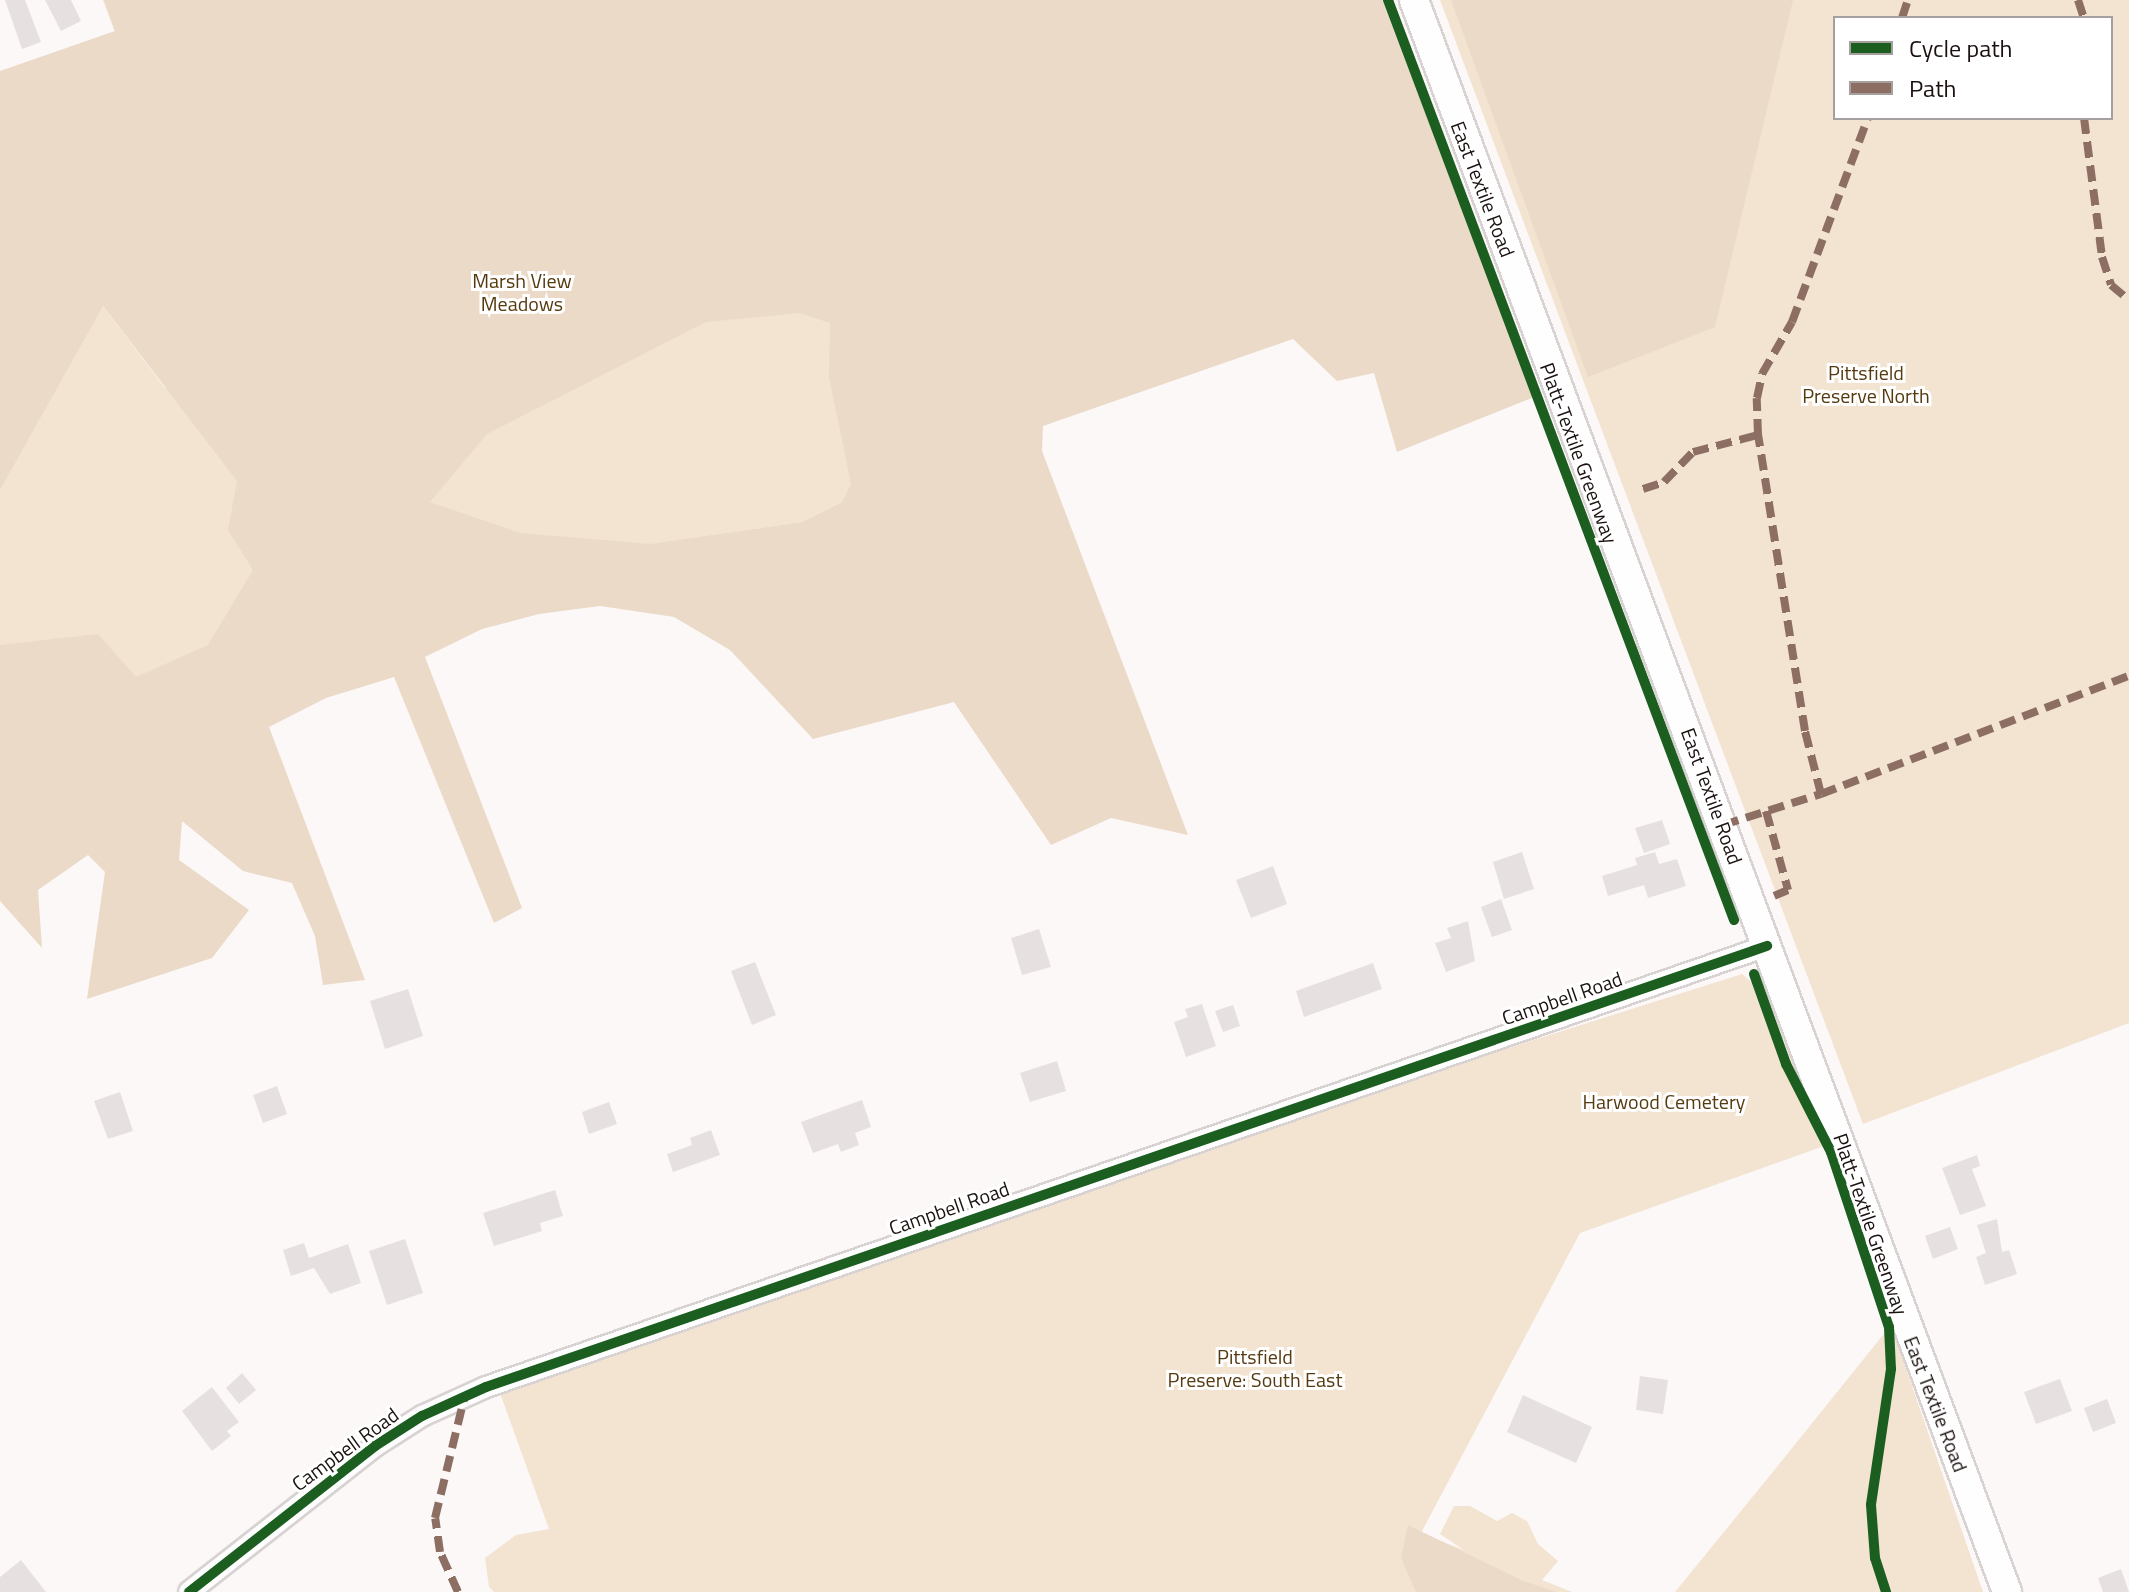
<!DOCTYPE html>
<style>
body{margin:0}
#map{position:relative;width:2129px;height:1592px;overflow:hidden;background:#fcf8f8;font-family:"Titillium Web",sans-serif}
div>[style]{position:absolute}
.green>*{inset:0;background:#f3e3d1}
.forest>*{inset:0;background:#eadac7}
.building>*{inset:0;background:#e7e0e1}
.roads{filter:drop-shadow(2px 0 #d9d2d2) drop-shadow(-2px 0 #d9d2d2) drop-shadow(0 2px #d9d2d2) drop-shadow(0 -2px #d9d2d2)}
.street>*{height:20px;margin:-10px;padding:0 10px;transform-origin:10px;border-radius:10px;background:#fffefe}
.secondary>*{height:28px;margin:-14px;padding:0 14px;transform-origin:14px;border-radius:14px;background:#fffefe}
.quiet>*{height:8px;margin-top:-4px;transform-origin:0;background:repeating-linear-gradient(90deg,#8d6e63 0 16px,transparent 0 24px)}
.cycleway>*{height:10px;margin:-5px;padding:0 5px;transform-origin:5px;border-radius:5px;background:#1b5e20}
span{translate:-50% -50%;white-space:nowrap;text-align:center;line-height:1.15;-webkit-text-stroke:6px #fff;paint-order:stroke}
.street-label{font-size:20px;color:#1b1110}
.park-label{font-size:20px;color:#563a10}
.legend{position:absolute;left:1833px;top:16px;width:280px;height:104px;box-sizing:border-box;background:#fff;border:2px solid #a4a09f;margin:0;padding:10px 14px;list-style:none;font-size:24px;color:#1b1110}
.legend li{display:flex;align-items:center;gap:16px;height:40px}
.legend b{width:40px;border:2px solid #a4a09f}
</style>
<div id="map">
<div class="green">
<i style="clip-path:polygon(103px 0,1391px 0,1494px 267px,848px 490px,842px 502px,802px 522px,720px 534px,0 783px,0 448px,29px 438px,102px 305px,165px 388px,236px 362px)"></i>
<i style="clip-path:polygon(evenodd,1440px 0,2129px 0,2129px 1023px,1863px 1124px,1440px 0,1835px 18px,2111px 18px,2111px 118px,1835px 118px,1835px 18px)"></i>
<i style="clip-path:polygon(1742px 974px,1766px 994px,1824px 1146px,1580px 1233px,1421px 1533px,1464px 1550px,1440px 1534px,1454px 1506px,1470px 1506px,1497px 1521px,1512px 1513px,1527px 1521px,1538px 1544px,1558px 1561px,1542px 1580px,1572px 1592px,494px 1592px,489px 1587px,485px 1558px,516px 1535px,549px 1529px,500px 1393px,1354px 1097px)"></i>
<i style="clip-path:polygon(1891px 1325px,1983px 1592px,1675px 1592px,1772px 1473px)"></i>
</div>
<div class="forest">
<i style="clip-path:polygon(evenodd,104px 0,1382px 0,1534px 397px,1397px 452px,1374px 373px,1337px 381px,1293px 339px,1043px 426px,1042px 451px,1188px 835px,1111px 818px,1051px 845px,954px 702px,813px 739px,730px 650px,674px 617px,600px 606px,539px 614px,482px 629px,425px 657px,522px 908px,494px 923px,394px 677px,326px 698px,269px 727px,365px 980px,323px 985px,315px 936px,292px 883px,243px 871px,182px 821px,179px 860px,249px 910px,212px 958px,87px 999px,105px 872px,88px 855px,38px 890px,42px 948px,0 901px,0 645px,98px 634px,136px 677px,208px 645px,253px 570px,228px 530px,237px 481px,103px 306px,0 490px,0 71px,115px 31px,104px 0,800px 313px,830px 323px,829px 377px,851px 484px,842px 502px,802px 522px,651px 544px,520px 533px,430px 502px,487px 434px,706px 322px,800px 313px)"></i>
<i style="clip-path:polygon(1451px 0,1793px 0,1715px 327px,1588px 377px)"></i>
<i style="clip-path:polygon(1408px 1525px,1521px 1580px,1556px 1592px,1416px 1592px,1401px 1558px)"></i>
</div>
<div class="building">
<i style="clip-path:polygon(5px 0,25px 0,41px 42px,22px 49px)"></i>
<i style="clip-path:polygon(45px 0,71px 0,81px 21px,61px 31px)"></i>
<i style="clip-path:polygon(1662px 820px,1670px 844px,1644px 853px,1635px 828px)"></i>
<i style="clip-path:polygon(1522px 852px,1534px 889px,1504px 899px,1493px 862px)"></i>
<i style="clip-path:polygon(1655px 852px,1659px 864px,1677px 859px,1686px 886px,1648px 898px,1644px 885px,1608px 896px,1602px 876px,1637px 865px,1635px 858px)"></i>
<i style="clip-path:polygon(1273px 866px,1287px 904px,1251px 918px,1236px 880px)"></i>
<i style="clip-path:polygon(1501px 899px,1512px 930px,1492px 937px,1481px 907px)"></i>
<i style="clip-path:polygon(1468px 921px,1475px 961px,1446px 972px,1435px 943px,1451px 938px,1447px 928px)"></i>
<i style="clip-path:polygon(1039px 929px,1051px 967px,1022px 975px,1011px 938px)"></i>
<i style="clip-path:polygon(755px 962px,776px 1015px,752px 1025px,731px 971px)"></i>
<i style="clip-path:polygon(1373px 963px,1382px 989px,1304px 1017px,1296px 991px)"></i>
<i style="clip-path:polygon(408px 989px,423px 1036px,385px 1049px,370px 1001px)"></i>
<i style="clip-path:polygon(1202px 1004px,1216px 1046px,1186px 1057px,1174px 1022px,1188px 1017px,1185px 1009px)"></i>
<i style="clip-path:polygon(1233px 1005px,1240px 1026px,1223px 1032px,1215px 1011px)"></i>
<i style="clip-path:polygon(1057px 1061px,1066px 1091px,1030px 1102px,1020px 1073px)"></i>
<i style="clip-path:polygon(277px 1086px,287px 1114px,263px 1123px,253px 1095px)"></i>
<i style="clip-path:polygon(120px 1092px,133px 1131px,108px 1139px,94px 1101px)"></i>
<i style="clip-path:polygon(862px 1100px,871px 1127px,855px 1133px,859px 1145px,841px 1152px,838px 1144px,813px 1153px,801px 1122px)"></i>
<i style="clip-path:polygon(609px 1102px,617px 1124px,589px 1134px,582px 1112px)"></i>
<i style="clip-path:polygon(711px 1130px,720px 1155px,673px 1172px,667px 1154px,692px 1145px,690px 1138px)"></i>
<i style="clip-path:polygon(1977px 1155px,1980px 1166px,1972px 1169px,1986px 1206px,1960px 1215px,1942px 1168px)"></i>
<i style="clip-path:polygon(555px 1190px,563px 1216px,540px 1223px,542px 1231px,494px 1246px,483px 1213px)"></i>
<i style="clip-path:polygon(1997px 1219px,2002px 1252px,2009px 1250px,2017px 1274px,1985px 1285px,1976px 1257px,1986px 1253px,1977px 1225px)"></i>
<i style="clip-path:polygon(1950px 1227px,1958px 1249px,1933px 1259px,1925px 1236px)"></i>
<i style="clip-path:polygon(405px 1239px,423px 1293px,387px 1305px,369px 1251px)"></i>
<i style="clip-path:polygon(304px 1243px,309px 1258px,348px 1244px,361px 1283px,330px 1294px,314px 1268px,291px 1276px,283px 1250px)"></i>
<i style="clip-path:polygon(242px 1373px,256px 1390px,239px 1404px,226px 1388px)"></i>
<i style="clip-path:polygon(1640px 1376px,1668px 1380px,1663px 1414px,1636px 1410px)"></i>
<i style="clip-path:polygon(2060px 1379px,2072px 1411px,2036px 1424px,2024px 1392px)"></i>
<i style="clip-path:polygon(212px 1387px,239px 1422px,227px 1431px,231px 1436px,212px 1451px,182px 1411px)"></i>
<i style="clip-path:polygon(1523px 1395px,1592px 1427px,1576px 1463px,1507px 1432px)"></i>
<i style="clip-path:polygon(2107px 1399px,2116px 1423px,2093px 1432px,2084px 1408px)"></i>
<i style="clip-path:polygon(21px 1560px,46px 1592px,0 1592px,0 1577px)"></i>
<i style="clip-path:polygon(2121px 1569px,2129px 1592px,2103px 1592px,2098px 1578px)"></i>
</div>
<div class="roads">
<div class="street">
<i style="left:189px;top:1592px;width:236px;rotate:-38.1deg"></i>
<i style="left:375px;top:1446px;width:56px;rotate:-32.6deg"></i>
<i style="left:422px;top:1416px;width:70px;rotate:-24.4deg"></i>
<i style="left:486px;top:1387px;width:1355px;rotate:-19deg"></i>
</div>
<div class="secondary">
<i style="left:1414px;top:0;width:1699px;rotate:69.57deg"></i>
</div>
</div>
<div class="quiet">
<i style="left:2078px;top:0;width:19px;rotate:72deg"></i>
<i style="left:1902px;top:18px;width:19px;rotate:-72deg"></i>
<i style="left:2084px;top:118px;width:140px;rotate:82.6deg"></i>
<i style="left:2102px;top:257px;width:29px;rotate:72deg"></i>
<i style="left:2111px;top:285px;width:23px;rotate:40deg"></i>
<i style="left:1643px;top:489px;width:22px;rotate:-18deg"></i>
<i style="left:1664px;top:482px;width:42px;rotate:-46deg"></i>
<i style="left:1693px;top:452px;width:67px;rotate:-14.7deg"></i>
<i style="left:1821px;top:794px;width:65px;rotate:-104.3deg"></i>
<i style="left:1805px;top:731px;width:300px;rotate:-99deg"></i>
<i style="left:1758px;top:435px;width:37px;rotate:-92deg"></i>
<i style="left:1757px;top:398px;width:25px;rotate:-78deg"></i>
<i style="left:1762px;top:374px;width:60px;rotate:-60deg"></i>
<i style="left:1792px;top:322px;width:218px;rotate:-69.6deg"></i>
<i style="left:1766px;top:811px;width:82px;rotate:74.4deg"></i>
<i style="left:1788px;top:890px;width:15px;rotate:157deg"></i>
<i style="left:1723px;top:825px;width:103px;rotate:-17.6deg"></i>
<i style="left:1821px;top:794px;width:330px;rotate:-21deg"></i>
<i style="left:458px;top:1592px;width:44px;rotate:-114.2deg"></i>
<i style="left:440px;top:1552px;width:34px;rotate:-98deg"></i>
<i style="left:435px;top:1518px;width:127px;rotate:-76.3deg"></i>
</div>
<div class="cycleway">
<i style="left:1388px;top:0;width:983px;rotate:69.39deg"></i>
<i style="left:1754px;top:974px;width:96px;rotate:70.4deg"></i>
<i style="left:1786px;top:1064px;width:99px;rotate:62.9deg"></i>
<i style="left:1831px;top:1152px;width:184px;rotate:71.7deg"></i>
<i style="left:1889px;top:1327px;width:42px;rotate:87.3deg"></i>
<i style="left:1891px;top:1369px;width:137px;rotate:98.4deg"></i>
<i style="left:1871px;top:1505px;width:53px;rotate:85.7deg"></i>
<i style="left:1875px;top:1558px;width:36px;rotate:72deg"></i>
<i style="left:189px;top:1592px;width:236px;rotate:-38.1deg"></i>
<i style="left:375px;top:1446px;width:56px;rotate:-32.6deg"></i>
<i style="left:422px;top:1416px;width:70px;rotate:-24.4deg"></i>
<i style="left:486px;top:1387px;width:1355px;rotate:-19deg"></i>
</div>
<div class="street-label">
<span style="left:1483px;top:189px;rotate:69deg">East Textile Road</span>
<span style="left:1579px;top:453px;rotate:70deg">Platt-Textile Greenway</span>
<span style="left:1712px;top:796px;rotate:70deg">East Textile Road</span>
<span style="left:1562px;top:998px;rotate:-19deg">Campbell Road</span>
<span style="left:949px;top:1208px;rotate:-19deg">Campbell Road</span>
<span style="left:1871px;top:1224px;rotate:71deg">Platt-Textile Greenway</span>
<span style="left:1936px;top:1404px;rotate:69deg">East Textile Road</span>
<span style="left:345px;top:1449px;rotate:-36deg">Campbell Road</span>
</div>
<div class="park-label">
<span style="left:522px;top:292px">Marsh View<br>Meadows</span>
<span style="left:1866px;top:384px">Pittsfield<br>Preserve North</span>
<span style="left:1664px;top:1101px">Harwood Cemetery</span>
<span style="left:1255px;top:1368px">Pittsfield<br>Preserve: South East</span>
</div>
<ul class="legend">
<li><b style="height:10px;background:#1b5e20"></b>Cycle path</li>
<li><b style="height:10px;background:#8d6e63"></b>Path</li>
</ul>
</div>
